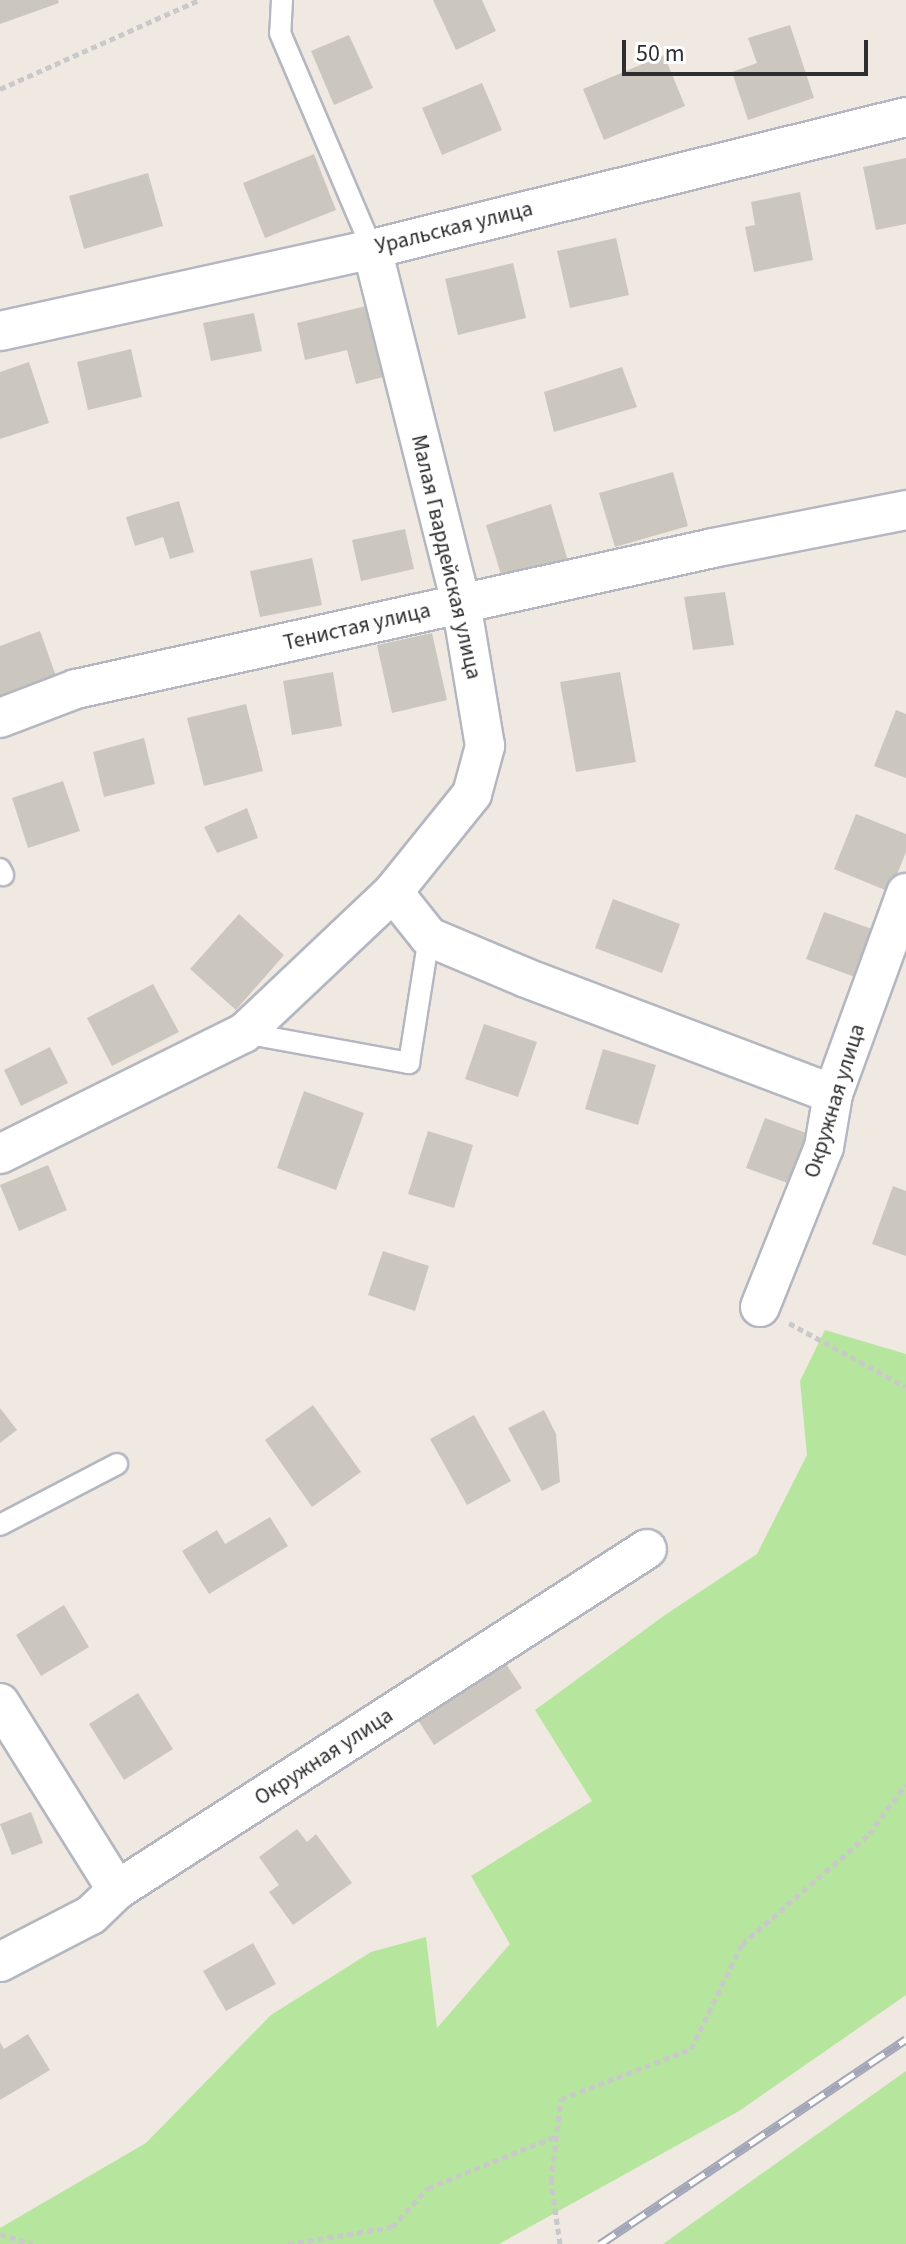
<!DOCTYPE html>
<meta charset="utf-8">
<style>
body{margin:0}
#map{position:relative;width:906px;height:2244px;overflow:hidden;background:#efe9e1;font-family:"Source Sans 3",sans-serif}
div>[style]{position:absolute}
.green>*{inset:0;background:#b6e59e}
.building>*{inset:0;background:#cbc7bf}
.path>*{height:5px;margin-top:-2.5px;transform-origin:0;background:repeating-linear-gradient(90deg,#c9c9c9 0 6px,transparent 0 10px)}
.roads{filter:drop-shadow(2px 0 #b4b7c1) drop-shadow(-2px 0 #b4b7c1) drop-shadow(0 2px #b4b7c1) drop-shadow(0 -2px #b4b7c1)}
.lane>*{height:20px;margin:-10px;padding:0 10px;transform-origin:10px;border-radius:10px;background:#fff}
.street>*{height:38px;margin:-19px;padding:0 19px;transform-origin:19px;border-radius:19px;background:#fff}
.rail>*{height:9px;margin-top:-4.5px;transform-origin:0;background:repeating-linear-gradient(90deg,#fff 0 18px,#a3a6b8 0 36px);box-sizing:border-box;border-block:2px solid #a3a6b8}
span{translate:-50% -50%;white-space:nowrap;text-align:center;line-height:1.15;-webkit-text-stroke:8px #fff;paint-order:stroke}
.street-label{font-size:22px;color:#2e2e2e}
.scale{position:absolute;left:622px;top:40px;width:246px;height:36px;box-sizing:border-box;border:4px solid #2e2e2e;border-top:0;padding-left:10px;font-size:24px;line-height:28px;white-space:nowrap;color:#2e2e2e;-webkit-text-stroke:6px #fff;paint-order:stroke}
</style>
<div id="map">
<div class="green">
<i style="clip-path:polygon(825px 1330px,906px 1354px,906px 1995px,739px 2111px,499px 2244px,0 2244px,0 2228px,146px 2143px,271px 2015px,371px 1952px,426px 1937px,437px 2028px,510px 1944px,471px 1876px,592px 1801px,535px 1710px,665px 1615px,757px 1554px,807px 1455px,800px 1381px)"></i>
<i style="clip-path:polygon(906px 2071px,906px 2244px,663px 2244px)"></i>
</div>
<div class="building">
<i style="clip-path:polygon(0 0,58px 0,59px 3px,0 24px)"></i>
<i style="clip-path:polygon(433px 0,482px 0,496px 31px,456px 50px)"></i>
<i style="clip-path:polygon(790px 25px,814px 98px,748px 120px,732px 72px,757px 63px,748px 38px)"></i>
<i style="clip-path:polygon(349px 35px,373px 88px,334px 105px,311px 51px)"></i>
<i style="clip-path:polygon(664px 55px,685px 106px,604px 140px,583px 89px)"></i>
<i style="clip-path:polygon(482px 83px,502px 130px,442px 155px,422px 108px)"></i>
<i style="clip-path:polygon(314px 154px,336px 210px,265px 238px,243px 183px)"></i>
<i style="clip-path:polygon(906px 158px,906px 224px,876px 230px,863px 167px)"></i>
<i style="clip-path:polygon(148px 173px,163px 226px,84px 249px,69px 196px)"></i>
<i style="clip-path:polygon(800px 192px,813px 260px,754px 272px,745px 227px,755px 225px,751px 202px)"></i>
<i style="clip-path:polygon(616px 238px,629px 295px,570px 308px,557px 251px)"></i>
<i style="clip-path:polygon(513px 263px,526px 318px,458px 335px,445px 279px)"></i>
<i style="clip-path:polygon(374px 304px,391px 375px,356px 384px,347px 350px,305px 360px,297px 323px)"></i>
<i style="clip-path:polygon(254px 313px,262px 351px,211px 361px,203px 323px)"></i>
<i style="clip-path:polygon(131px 349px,142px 397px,88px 410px,77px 362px)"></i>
<i style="clip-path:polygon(29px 362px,49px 423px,0 439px,0 372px)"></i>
<i style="clip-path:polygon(622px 367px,637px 407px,554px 432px,544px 392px)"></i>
<i style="clip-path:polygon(673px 472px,688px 526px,615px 547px,599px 493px)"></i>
<i style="clip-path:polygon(179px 501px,194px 552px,170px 559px,163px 537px,135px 546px,126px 517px)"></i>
<i style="clip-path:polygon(551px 504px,568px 561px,503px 581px,486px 525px)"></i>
<i style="clip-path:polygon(405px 529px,414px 569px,361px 581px,352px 540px)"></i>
<i style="clip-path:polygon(312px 558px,322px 605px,260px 617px,250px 571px)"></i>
<i style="clip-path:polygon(725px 592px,734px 645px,693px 650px,684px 597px)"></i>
<i style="clip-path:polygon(40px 631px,57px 679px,0 699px,0 646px)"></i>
<i style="clip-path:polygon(432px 633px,447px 700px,392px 713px,377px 645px)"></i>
<i style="clip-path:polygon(333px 672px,342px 726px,292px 735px,283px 681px)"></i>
<i style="clip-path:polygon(620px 672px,636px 762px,576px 772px,560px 682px)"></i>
<i style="clip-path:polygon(246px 704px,263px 771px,204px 786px,187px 718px)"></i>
<i style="clip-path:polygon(896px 710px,906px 714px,906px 778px,874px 766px)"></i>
<i style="clip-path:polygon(144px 738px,155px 784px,104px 797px,93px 752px)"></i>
<i style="clip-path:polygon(63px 781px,80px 831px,28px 848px,12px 798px)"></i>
<i style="clip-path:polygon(247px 808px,258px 838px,217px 853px,204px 827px)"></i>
<i style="clip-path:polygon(856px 814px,906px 834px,906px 852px,890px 892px,834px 869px)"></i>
<i style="clip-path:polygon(613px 899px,680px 924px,662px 973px,595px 948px)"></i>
<i style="clip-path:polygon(824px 912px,872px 929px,855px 977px,806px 959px)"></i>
<i style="clip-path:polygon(239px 914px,284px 955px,236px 1010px,190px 969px)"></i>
<i style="clip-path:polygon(153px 984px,179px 1032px,112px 1066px,87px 1018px)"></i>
<i style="clip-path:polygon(484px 1024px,537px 1042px,518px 1097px,465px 1079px)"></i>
<i style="clip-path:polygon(50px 1047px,68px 1083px,21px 1106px,4px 1070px)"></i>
<i style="clip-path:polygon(603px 1049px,656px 1065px,638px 1125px,585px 1109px)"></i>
<i style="clip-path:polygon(304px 1091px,364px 1113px,336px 1190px,277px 1168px)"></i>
<i style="clip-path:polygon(765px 1118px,812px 1135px,793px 1185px,746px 1168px)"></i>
<i style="clip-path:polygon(428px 1131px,473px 1145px,454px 1208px,408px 1194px)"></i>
<i style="clip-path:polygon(48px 1165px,67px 1210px,19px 1231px,0 1185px)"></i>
<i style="clip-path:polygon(893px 1186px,906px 1191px,906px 1256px,872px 1244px)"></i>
<i style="clip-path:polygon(383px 1251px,429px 1266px,415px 1311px,368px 1295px)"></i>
<i style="clip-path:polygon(313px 1405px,361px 1472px,312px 1507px,265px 1440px)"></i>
<i style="clip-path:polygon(0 1408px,17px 1430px,0 1443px)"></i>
<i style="clip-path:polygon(544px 1410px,556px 1434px,560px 1482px,542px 1491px,508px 1428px)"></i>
<i style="clip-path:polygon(474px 1415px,511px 1481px,467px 1505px,430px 1439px)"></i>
<i style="clip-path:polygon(270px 1517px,288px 1546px,209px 1594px,182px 1551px,217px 1530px,225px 1544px)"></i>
<i style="clip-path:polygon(64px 1605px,89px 1647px,41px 1676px,16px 1635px)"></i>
<i style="clip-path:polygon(506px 1664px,522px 1688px,434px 1745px,418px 1720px)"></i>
<i style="clip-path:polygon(138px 1693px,173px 1749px,124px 1780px,89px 1724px)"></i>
<i style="clip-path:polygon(31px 1812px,43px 1843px,12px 1855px,0 1824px)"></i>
<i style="clip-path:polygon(297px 1829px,307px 1842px,316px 1834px,352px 1883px,293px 1925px,269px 1892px,279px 1885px,259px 1857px)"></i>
<i style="clip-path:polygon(253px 1943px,276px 1984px,226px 2011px,203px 1971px)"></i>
<i style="clip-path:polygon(28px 2034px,50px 2070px,0 2100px,0 2042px,4px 2049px)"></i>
</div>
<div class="path">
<i style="left:0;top:89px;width:218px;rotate:-24.1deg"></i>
<i style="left:789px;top:1323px;width:133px;rotate:28.7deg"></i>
<i style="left:0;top:2234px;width:34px;rotate:17deg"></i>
<i style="left:288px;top:2244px;width:105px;rotate:-9.3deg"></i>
<i style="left:392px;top:2227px;width:53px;rotate:-47.3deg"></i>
<i style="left:428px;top:2188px;width:138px;rotate:-22.1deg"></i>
<i style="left:560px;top:2244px;width:64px;rotate:-98.1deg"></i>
<i style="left:551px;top:2181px;width:83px;rotate:-83deg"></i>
<i style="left:561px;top:2099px;width:139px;rotate:-21deg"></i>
<i style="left:691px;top:2049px;width:117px;rotate:-64.1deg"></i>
<i style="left:742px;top:1944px;width:168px;rotate:-40.9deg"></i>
<i style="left:869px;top:1834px;width:62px;rotate:-53.5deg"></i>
</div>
<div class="roads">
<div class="lane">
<i style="left:282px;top:0;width:33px;rotate:93deg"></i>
<i style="left:280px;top:33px;width:235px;rotate:66.9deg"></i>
<i style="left:0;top:869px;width:7px;rotate:63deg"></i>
<i style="left:244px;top:1033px;width:168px;rotate:10.3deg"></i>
<i style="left:409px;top:1063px;width:128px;rotate:-81deg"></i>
<i style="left:0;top:1525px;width:132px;rotate:-27.5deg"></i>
</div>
<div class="street">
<i style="left:0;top:331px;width:381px;rotate:-12.4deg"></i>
<i style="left:372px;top:249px;width:550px;rotate:-13.88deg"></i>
<i style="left:0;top:718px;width:81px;rotate:-20.9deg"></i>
<i style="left:76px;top:689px;width:652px;rotate:-12.48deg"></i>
<i style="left:713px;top:548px;width:197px;rotate:-11.1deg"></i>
<i style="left:393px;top:892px;width:58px;rotate:51.3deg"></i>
<i style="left:429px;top:937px;width:105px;rotate:22.9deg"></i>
<i style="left:526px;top:978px;width:328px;rotate:20.7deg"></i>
<i style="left:0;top:1154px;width:272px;rotate:-26.4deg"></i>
<i style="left:244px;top:1033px;width:205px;rotate:-43.4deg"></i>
<i style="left:393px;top:892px;width:126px;rotate:-51.1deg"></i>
<i style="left:472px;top:794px;width:50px;rotate:-74.8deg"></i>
<i style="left:485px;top:746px;width:145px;rotate:-99.5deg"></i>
<i style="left:461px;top:603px;width:365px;rotate:-104.1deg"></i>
<i style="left:760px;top:1307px;width:172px;rotate:-68.2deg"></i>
<i style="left:824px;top:1147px;width:54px;rotate:-80.4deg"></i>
<i style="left:833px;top:1094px;width:214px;rotate:-70deg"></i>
<i style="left:0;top:1703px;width:221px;rotate:58deg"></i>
<i style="left:0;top:1962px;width:102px;rotate:-27.3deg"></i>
<i style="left:91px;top:1915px;width:36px;rotate:-44deg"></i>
<i style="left:117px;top:1890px;width:630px;rotate:-32.76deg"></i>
</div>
</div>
<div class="rail">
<i style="left:600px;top:2244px;width:368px;rotate:-33.8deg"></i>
</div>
<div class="street-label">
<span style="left:454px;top:228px;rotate:-14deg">Уральская улица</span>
<span style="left:446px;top:557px;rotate:77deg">Малая Гвардейская улица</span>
<span style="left:357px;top:627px;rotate:-13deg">Тенистая улица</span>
<span style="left:835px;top:1101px;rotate:-73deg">Окружная улица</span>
<span style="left:324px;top:1757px;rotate:-33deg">Окружная улица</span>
</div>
<div class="scale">50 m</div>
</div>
